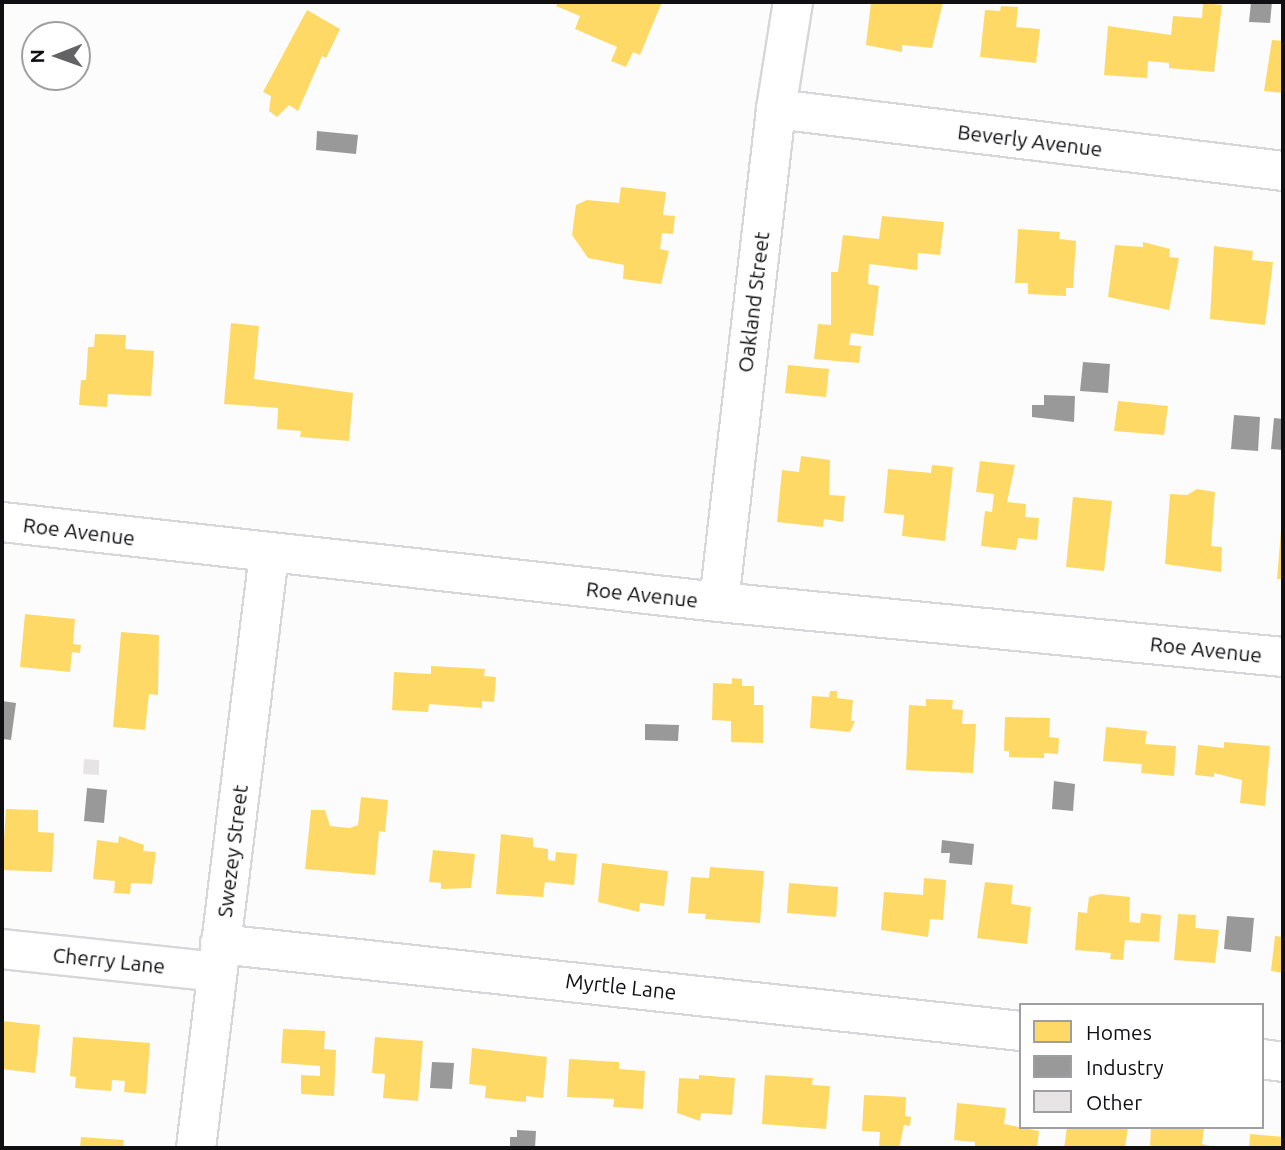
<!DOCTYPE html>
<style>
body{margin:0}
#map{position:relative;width:1285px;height:1150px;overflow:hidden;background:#fcfcfd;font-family:Ubuntu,sans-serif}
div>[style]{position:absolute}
.homes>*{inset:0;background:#ffd966}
.industry>*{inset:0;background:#999}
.building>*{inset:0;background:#e7e4e6}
.roads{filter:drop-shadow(2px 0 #d7d7d9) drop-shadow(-2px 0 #d7d7d9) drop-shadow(0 2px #d7d7d9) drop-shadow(0 -2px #d7d7d9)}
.minor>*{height:38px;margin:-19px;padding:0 19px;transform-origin:19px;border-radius:19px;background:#fff}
span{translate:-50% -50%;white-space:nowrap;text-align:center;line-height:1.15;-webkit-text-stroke:7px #fff;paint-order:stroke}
.street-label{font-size:21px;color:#101013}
.frame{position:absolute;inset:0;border:4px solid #101013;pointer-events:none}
.legend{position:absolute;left:1019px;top:1003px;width:245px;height:126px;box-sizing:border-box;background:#fff;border:2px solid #9f9fa1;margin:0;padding:9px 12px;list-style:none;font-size:21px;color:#101013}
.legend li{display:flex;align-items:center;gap:14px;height:35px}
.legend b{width:35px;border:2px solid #9f9fa1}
.north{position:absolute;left:21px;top:21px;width:70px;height:70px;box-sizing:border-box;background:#fff;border:2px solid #9f9fa1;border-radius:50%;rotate:269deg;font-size:19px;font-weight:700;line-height:28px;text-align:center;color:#101013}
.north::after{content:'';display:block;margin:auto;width:24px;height:32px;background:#636365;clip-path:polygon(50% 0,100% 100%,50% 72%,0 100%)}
</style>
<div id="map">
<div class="homes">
<i style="clip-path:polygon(558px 2px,662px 2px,640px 55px,633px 52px,626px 67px,611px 61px,617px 47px,575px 29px,580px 16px,556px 6px)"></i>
<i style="clip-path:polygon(871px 2px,943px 2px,932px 48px,902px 45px,902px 52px,866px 45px)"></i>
<i style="clip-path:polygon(1203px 3px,1222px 5px,1214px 72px,1169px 68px,1169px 63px,1148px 61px,1147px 78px,1104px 75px,1108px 26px,1171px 35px,1173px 16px,1202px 18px)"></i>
<i style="clip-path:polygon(1001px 6px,1018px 7px,1016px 27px,1040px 29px,1036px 63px,980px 57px,985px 10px,1000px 11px)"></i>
<i style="clip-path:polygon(307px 10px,340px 29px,326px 58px,322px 56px,298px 111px,289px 105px,277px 117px,269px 111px,271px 96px,263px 92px)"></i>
<i style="clip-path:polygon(1272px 40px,1283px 41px,1283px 93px,1264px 91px)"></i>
<i style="clip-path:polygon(621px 187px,666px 192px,663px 215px,675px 216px,673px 234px,662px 233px,660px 249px,669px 251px,661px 284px,623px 279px,624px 265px,588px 258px,572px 235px,576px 205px,587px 200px,619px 203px)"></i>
<i style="clip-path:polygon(882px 216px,944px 222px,940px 255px,918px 253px,917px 270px,869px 264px,868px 284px,879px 286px,873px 336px,851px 333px,849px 345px,861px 346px,859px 363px,814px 359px,818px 324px,831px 325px,831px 272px,838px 272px,843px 235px,879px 239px)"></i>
<i style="clip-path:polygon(1018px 229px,1060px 232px,1059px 239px,1076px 241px,1073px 288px,1066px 288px,1066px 296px,1028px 294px,1028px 283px,1015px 283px)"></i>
<i style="clip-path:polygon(1143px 242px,1170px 249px,1169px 257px,1179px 258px,1169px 310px,1108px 297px,1115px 245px,1143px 247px)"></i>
<i style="clip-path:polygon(1214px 246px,1253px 251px,1252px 260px,1273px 262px,1265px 325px,1210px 319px)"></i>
<i style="clip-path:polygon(231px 323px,259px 326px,254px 379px,353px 393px,349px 441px,300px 437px,301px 431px,277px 429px,278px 408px,224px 404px)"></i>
<i style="clip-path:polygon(95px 334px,126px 335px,125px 349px,154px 351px,151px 396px,108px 394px,107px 407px,79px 405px,81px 380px,86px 380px,88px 347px,94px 347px)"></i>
<i style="clip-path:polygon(788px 365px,829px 369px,826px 397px,785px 393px)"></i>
<i style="clip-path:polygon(1118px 401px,1168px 406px,1164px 435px,1114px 431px)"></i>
<i style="clip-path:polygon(801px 456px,830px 460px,829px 495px,845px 496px,843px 522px,824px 519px,823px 527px,777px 522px,782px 470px,799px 472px)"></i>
<i style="clip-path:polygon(980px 461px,1015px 465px,1007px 502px,1026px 504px,1025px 517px,1039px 518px,1037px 540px,1018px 538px,1016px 550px,981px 546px,985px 511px,992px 512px,994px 494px,976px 492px)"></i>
<i style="clip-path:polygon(932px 465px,953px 467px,945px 541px,902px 536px,904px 515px,884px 513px,888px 469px,931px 473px)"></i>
<i style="clip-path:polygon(1197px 489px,1215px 492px,1211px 546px,1222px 547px,1221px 572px,1165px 564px,1170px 494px,1187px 495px)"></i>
<i style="clip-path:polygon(1073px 497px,1112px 501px,1104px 571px,1066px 567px)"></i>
<i style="clip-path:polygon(1281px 531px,1283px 531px,1283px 579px,1277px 579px)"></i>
<i style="clip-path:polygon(25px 614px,75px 619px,73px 644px,81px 645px,80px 653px,72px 652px,70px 672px,20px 667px)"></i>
<i style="clip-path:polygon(121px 632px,159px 635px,158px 695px,149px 694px,145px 730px,113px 727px)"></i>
<i style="clip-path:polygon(431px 666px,485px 669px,484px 676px,496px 677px,494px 702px,482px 701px,482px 708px,429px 704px,428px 712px,392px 710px,394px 672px,431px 674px)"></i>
<i style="clip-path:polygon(732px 678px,742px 679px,742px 686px,754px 686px,754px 705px,763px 705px,763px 743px,731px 742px,731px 721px,712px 720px,713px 683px,732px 684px)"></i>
<i style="clip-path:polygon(830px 691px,837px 691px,837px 698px,853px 700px,851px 721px,855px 721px,850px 732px,810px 728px,812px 696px,829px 697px)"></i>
<i style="clip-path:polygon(926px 699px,953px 700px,952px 709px,963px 710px,962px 724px,976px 724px,973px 773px,906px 770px,909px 705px,926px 706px)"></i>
<i style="clip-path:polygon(1005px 717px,1050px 718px,1049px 737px,1059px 738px,1058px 754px,1044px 753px,1044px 758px,1009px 757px,1009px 751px,1004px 751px)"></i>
<i style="clip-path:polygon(1106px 727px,1147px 731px,1145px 744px,1176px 746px,1174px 776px,1141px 773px,1142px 764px,1103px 761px)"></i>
<i style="clip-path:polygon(1224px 742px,1270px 746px,1265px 806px,1240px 803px,1242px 780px,1214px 773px,1214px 777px,1195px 775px,1198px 745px,1224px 748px)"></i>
<i style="clip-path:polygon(361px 797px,388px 800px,385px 832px,379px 831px,375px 875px,305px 869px,311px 810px,325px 810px,330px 826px,350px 828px,358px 825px)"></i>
<i style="clip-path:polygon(6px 809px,38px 810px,38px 832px,54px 833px,52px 872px,2px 870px)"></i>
<i style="clip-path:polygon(501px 834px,533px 838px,533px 847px,548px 849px,548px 860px,555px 861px,556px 852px,577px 854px,574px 885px,545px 882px,543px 897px,496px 894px)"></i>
<i style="clip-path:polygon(119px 836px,144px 845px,143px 851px,156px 852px,152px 884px,131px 883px,130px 894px,114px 893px,115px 881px,93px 879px,97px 840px,118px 843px)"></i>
<i style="clip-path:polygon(433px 850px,475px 854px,471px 888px,441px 889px,441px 883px,429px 882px)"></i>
<i style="clip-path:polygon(602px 863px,668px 871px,664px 906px,640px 903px,639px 912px,598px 902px)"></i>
<i style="clip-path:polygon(710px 867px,764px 871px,760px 923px,705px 919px,706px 914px,688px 913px,691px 877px,709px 878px)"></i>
<i style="clip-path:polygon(924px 878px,946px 880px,943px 920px,930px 919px,928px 937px,881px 930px,884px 892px,923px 895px)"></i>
<i style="clip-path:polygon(985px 882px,1013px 885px,1011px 904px,1031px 907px,1027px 944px,977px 938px)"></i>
<i style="clip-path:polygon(789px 883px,838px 887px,836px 917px,787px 913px)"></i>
<i style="clip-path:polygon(1100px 894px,1130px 897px,1129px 922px,1140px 923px,1141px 913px,1161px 915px,1159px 942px,1125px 940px,1123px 960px,1110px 959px,1111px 953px,1075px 950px,1078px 912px,1087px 913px,1089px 897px)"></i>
<i style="clip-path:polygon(1178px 914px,1196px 915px,1195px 928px,1219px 930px,1215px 963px,1174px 960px)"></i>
<i style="clip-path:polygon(1275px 936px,1283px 937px,1283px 973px,1271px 971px)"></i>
<i style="clip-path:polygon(2px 1021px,40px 1025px,35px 1073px,2px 1069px)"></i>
<i style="clip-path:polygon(283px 1029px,325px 1031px,324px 1049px,336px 1050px,334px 1096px,301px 1094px,301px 1075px,320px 1076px,320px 1066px,281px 1063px)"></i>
<i style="clip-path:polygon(73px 1037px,150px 1043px,146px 1094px,124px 1092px,125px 1081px,112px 1080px,111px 1091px,75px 1088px,76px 1077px,70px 1076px)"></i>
<i style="clip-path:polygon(375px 1037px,423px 1041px,418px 1101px,383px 1098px,385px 1074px,372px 1073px)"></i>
<i style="clip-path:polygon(472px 1048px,547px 1057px,543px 1098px,526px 1096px,526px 1102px,485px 1098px,486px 1086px,469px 1084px)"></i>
<i style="clip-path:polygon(569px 1059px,619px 1062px,619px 1069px,645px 1071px,643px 1109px,613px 1107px,614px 1099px,567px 1097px)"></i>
<i style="clip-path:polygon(699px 1075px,735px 1078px,732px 1115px,701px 1113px,700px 1121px,677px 1113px,679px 1078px,699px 1079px)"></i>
<i style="clip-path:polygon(765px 1075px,813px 1078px,812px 1085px,830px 1086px,826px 1129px,762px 1124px)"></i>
<i style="clip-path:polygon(864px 1095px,906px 1097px,905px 1116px,911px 1117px,910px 1126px,904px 1125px,899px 1148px,879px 1148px,880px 1132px,862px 1131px)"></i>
<i style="clip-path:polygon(957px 1103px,1006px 1108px,1004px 1124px,1039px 1131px,1037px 1148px,975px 1148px,975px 1142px,954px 1140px)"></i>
<i style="clip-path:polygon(1067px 1127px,1128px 1127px,1125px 1148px,1064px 1148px)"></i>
<i style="clip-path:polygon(1151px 1127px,1204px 1128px,1202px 1144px,1219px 1148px,1150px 1148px)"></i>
<i style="clip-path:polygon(1250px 1134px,1283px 1137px,1283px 1148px,1249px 1148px)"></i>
<i style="clip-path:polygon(81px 1137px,124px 1140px,123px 1148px,80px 1148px)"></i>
</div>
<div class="industry">
<i style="clip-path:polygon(1251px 2px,1272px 2px,1270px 23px,1249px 22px)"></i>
<i style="clip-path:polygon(317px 131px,358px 135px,356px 154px,316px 150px)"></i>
<i style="clip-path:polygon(1083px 362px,1110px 364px,1108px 393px,1080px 391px)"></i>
<i style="clip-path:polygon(1044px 395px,1075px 396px,1074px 422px,1032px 417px,1032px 405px,1044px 405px)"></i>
<i style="clip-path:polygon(1234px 415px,1260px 417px,1258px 451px,1231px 449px)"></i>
<i style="clip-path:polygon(1274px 418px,1283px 419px,1283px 450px,1271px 449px)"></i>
<i style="clip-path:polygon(2px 701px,16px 703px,11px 740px,2px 739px)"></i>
<i style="clip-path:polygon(645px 724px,679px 725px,678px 741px,645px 740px)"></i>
<i style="clip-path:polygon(1054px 781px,1075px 784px,1073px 811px,1052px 809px)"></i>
<i style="clip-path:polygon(87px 788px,107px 790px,104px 823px,84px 821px)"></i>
<i style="clip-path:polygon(942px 840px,974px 844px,972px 865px,949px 863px,950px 853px,941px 853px)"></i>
<i style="clip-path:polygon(1227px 916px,1254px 918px,1251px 952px,1224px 949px)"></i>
<i style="clip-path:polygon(432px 1062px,454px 1063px,452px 1089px,430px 1088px)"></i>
<i style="clip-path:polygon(517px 1130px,536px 1131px,535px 1148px,510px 1148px,510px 1137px,517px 1137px)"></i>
</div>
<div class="building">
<i style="clip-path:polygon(84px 759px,99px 760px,99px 775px,83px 774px)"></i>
</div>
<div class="roads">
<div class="minor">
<i style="left:776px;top:109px;width:511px;rotate:6.97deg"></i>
<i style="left:2px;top:522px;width:721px;rotate:6.37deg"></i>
<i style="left:719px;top:602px;width:567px;rotate:5.57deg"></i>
<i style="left:719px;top:602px;width:496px;rotate:-83.4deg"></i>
<i style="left:776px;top:109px;width:108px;rotate:-81deg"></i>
<i style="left:220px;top:944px;width:806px;rotate:6.2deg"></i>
<i style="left:2px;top:949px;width:216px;rotate:6.1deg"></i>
<i style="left:1262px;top:1059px;width:21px;rotate:8deg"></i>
<i style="left:196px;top:1148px;width:598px;rotate:-82.99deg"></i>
</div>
</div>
<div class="street-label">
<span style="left:1030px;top:140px;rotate:7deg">Beverly Avenue</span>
<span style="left:753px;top:302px;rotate:-83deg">Oakland Street</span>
<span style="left:79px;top:531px;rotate:7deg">Roe Avenue</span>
<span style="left:642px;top:594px;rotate:6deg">Roe Avenue</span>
<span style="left:1206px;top:649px;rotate:6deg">Roe Avenue</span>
<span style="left:232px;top:851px;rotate:-83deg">Swezey Street</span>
<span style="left:109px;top:960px;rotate:6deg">Cherry Lane</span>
<span style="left:621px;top:986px;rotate:6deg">Myrtle Lane</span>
</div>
<div class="frame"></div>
<ul class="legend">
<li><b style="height:19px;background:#ffd966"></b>Homes</li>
<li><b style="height:19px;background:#999"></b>Industry</li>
<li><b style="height:19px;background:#e7e4e6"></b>Other</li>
</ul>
<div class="north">N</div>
</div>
